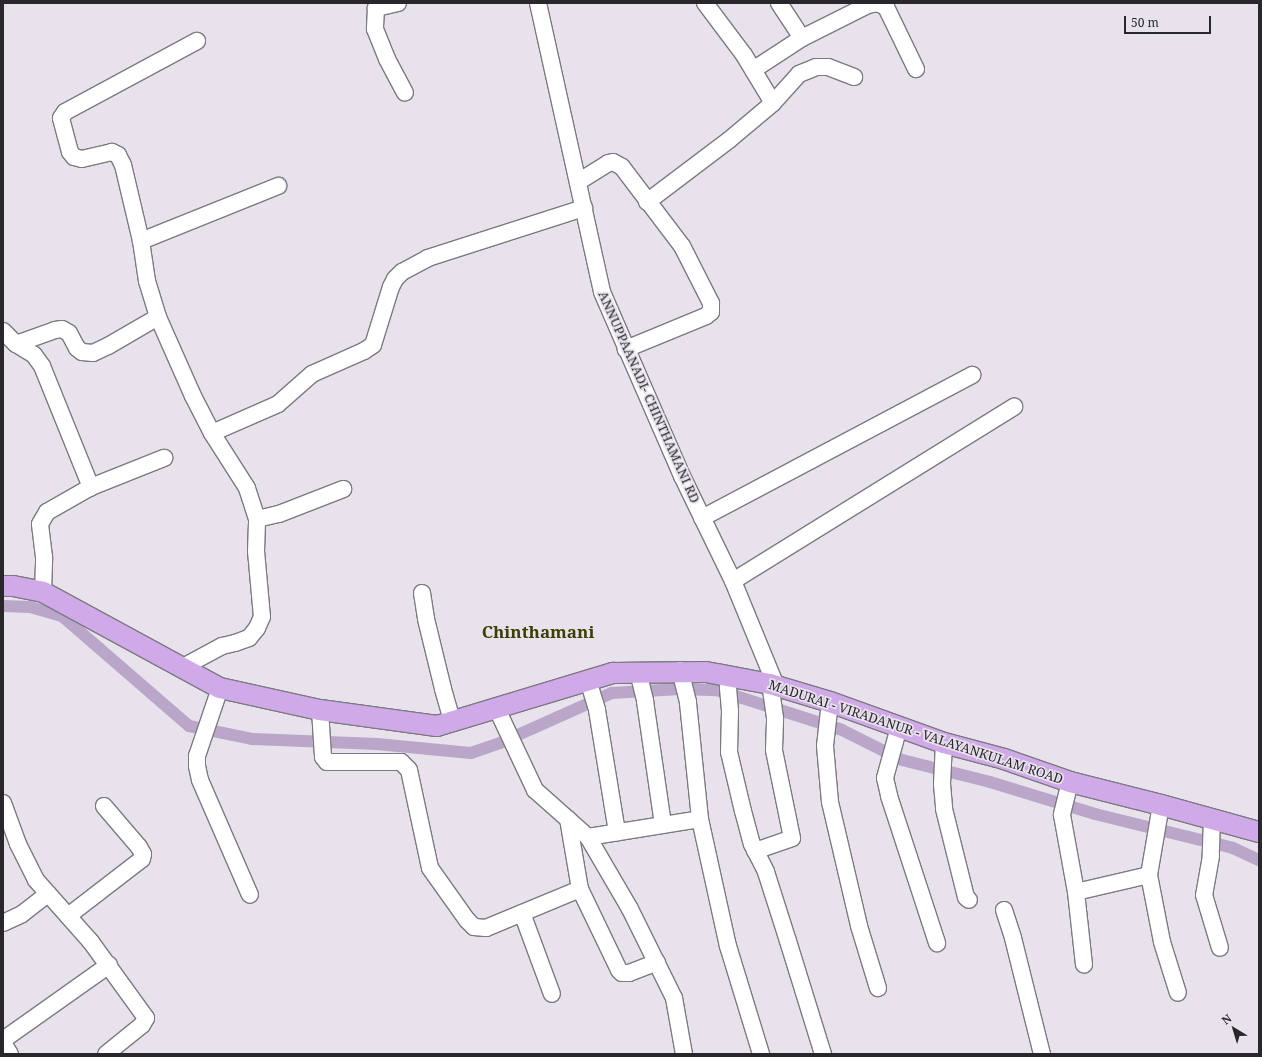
<!DOCTYPE html>
<style>
body{margin:0}
#map{position:relative;width:1262px;height:1057px;overflow:hidden;background:#e7e2eb;font-family:"Noto Serif",serif}
div>[style]{position:absolute}
.canal>*{height:12px;margin:-6px;padding:0 6px;transform-origin:6px;border-radius:6px;background:#baa6c9}
.roads{filter:drop-shadow(1px 0 #7d7981) drop-shadow(-1px 0 #7d7981) drop-shadow(0 1px #7d7981) drop-shadow(0 -1px #7d7981)}
.minor>*{height:16px;margin:-8px;padding:0 8px;transform-origin:8px;border-radius:8px;background:#fff}
.major>*{height:20px;margin:-10px;padding:0 10px;transform-origin:10px;border-radius:10px;background:#d0aae8}
span{translate:-50% -50%;white-space:nowrap;text-align:center;line-height:1.15;-webkit-text-stroke:3.5px #e7e2eb;paint-order:stroke}
.street-label{font-size:13px;color:#29272b}
.district-label{font-size:17px;color:#3d3e00;font-weight:700}
.frame{position:absolute;inset:0;border:4px solid #29272b;pointer-events:none}
.north{position:absolute;left:1214px;top:1009px;width:40px;height:40px;-webkit-text-stroke:3px #e7e2eb;paint-order:stroke;rotate:322deg;font-size:11px;font-weight:700;line-height:16px;text-align:center;color:#29272b}
.north::after{content:'';display:block;margin:auto;width:14px;height:18px;background:#29272b;clip-path:polygon(50% 0,100% 100%,50% 72%,0 100%)}
.scale{position:absolute;left:1124px;top:16px;width:87px;height:18px;box-sizing:border-box;border:2px solid #29272b;border-top:0;padding-left:5px;font-size:12px;line-height:14px;white-space:nowrap;color:#29272b;-webkit-text-stroke:3px #e7e2eb;paint-order:stroke}
</style>
<div id="map">
<div class="canal">
<i style="left:3px;top:606px;width:27px;rotate:2deg"></i>
<i style="left:30px;top:607px;width:33px;rotate:16deg"></i>
<i style="left:62px;top:616px;width:168px;rotate:40.9deg"></i>
<i style="left:189px;top:726px;width:64px;rotate:11.7deg"></i>
<i style="left:252px;top:739px;width:125px;rotate:2.3deg"></i>
<i style="left:377px;top:744px;width:94px;rotate:5.5deg"></i>
<i style="left:471px;top:753px;width:31px;rotate:-19deg"></i>
<i style="left:500px;top:743px;width:123px;rotate:-24.1deg"></i>
<i style="left:612px;top:693px;width:68px;rotate:-3.4deg"></i>
<i style="left:680px;top:689px;width:37px;rotate:2deg"></i>
<i style="left:717px;top:690px;width:131px;rotate:17.7deg"></i>
<i style="left:842px;top:730px;width:67px;rotate:26.6deg"></i>
<i style="left:902px;top:760px;width:91px;rotate:14deg"></i>
<i style="left:990px;top:782px;width:110px;rotate:16.9deg"></i>
<i style="left:1095px;top:814px;width:142px;rotate:13.8deg"></i>
<i style="left:1233px;top:848px;width:29px;rotate:25deg"></i>
</div>
<div class="roads">
<div class="minor">
<i style="left:398px;top:3px;width:23px;rotate:167deg"></i>
<i style="left:376px;top:8px;width:21px;rotate:93deg"></i>
<i style="left:375px;top:29px;width:32px;rotate:68deg"></i>
<i style="left:387px;top:59px;width:38px;rotate:62deg"></i>
<i style="left:538px;top:3px;width:296px;rotate:77.5deg"></i>
<i style="left:602px;top:292px;width:201px;rotate:66.5deg"></i>
<i style="left:682px;top:476px;width:117px;rotate:64.1deg"></i>
<i style="left:733px;top:581px;width:113px;rotate:67.7deg"></i>
<i style="left:705px;top:3px;width:65px;rotate:53.1deg"></i>
<i style="left:744px;top:55px;width:56px;rotate:58.9deg"></i>
<i style="left:779px;top:3px;width:42px;rotate:56.7deg"></i>
<i style="left:878px;top:3px;width:9px;rotate:27deg"></i>
<i style="left:886px;top:7px;width:69px;rotate:64.2deg"></i>
<i style="left:753px;top:70px;width:59px;rotate:-33.1deg"></i>
<i style="left:802px;top:38px;width:74px;rotate:-26.6deg"></i>
<i style="left:868px;top:5px;width:10px;rotate:-11deg"></i>
<i style="left:578px;top:182px;width:36px;rotate:-32deg"></i>
<i style="left:608px;top:163px;width:5px;rotate:-11deg"></i>
<i style="left:613px;top:162px;width:10px;rotate:29deg"></i>
<i style="left:622px;top:167px;width:99px;rotate:52.8deg"></i>
<i style="left:682px;top:246px;width:64px;rotate:63deg"></i>
<i style="left:711px;top:303px;width:9px;rotate:90deg"></i>
<i style="left:711px;top:312px;width:6px;rotate:141deg"></i>
<i style="left:706px;top:316px;width:87px;rotate:157.6deg"></i>
<i style="left:647px;top:202px;width:103px;rotate:-37.1deg"></i>
<i style="left:729px;top:140px;width:57px;rotate:-40.1deg"></i>
<i style="left:773px;top:103px;width:39px;rotate:-48deg"></i>
<i style="left:799px;top:74px;width:18px;rotate:-22deg"></i>
<i style="left:816px;top:67px;width:12px"></i>
<i style="left:828px;top:67px;width:28px;rotate:21deg"></i>
<i style="left:141px;top:241px;width:148px;rotate:-21.9deg"></i>
<i style="left:3px;top:331px;width:18px;rotate:45deg"></i>
<i style="left:16px;top:344px;width:21px;rotate:31deg"></i>
<i style="left:34px;top:355px;width:14px;rotate:54deg"></i>
<i style="left:42px;top:366px;width:131px;rotate:68deg"></i>
<i style="left:16px;top:344px;width:41px;rotate:-19.7deg"></i>
<i style="left:55px;top:330px;width:7px;rotate:-8deg"></i>
<i style="left:62px;top:329px;width:8px;rotate:30deg"></i>
<i style="left:69px;top:333px;width:17px;rotate:62deg"></i>
<i style="left:77px;top:348px;width:6px;rotate:39deg"></i>
<i style="left:82px;top:352px;width:11px;rotate:5deg"></i>
<i style="left:93px;top:353px;width:17px;rotate:-25deg"></i>
<i style="left:108px;top:346px;width:58px;rotate:-30.1deg"></i>
<i style="left:212px;top:433px;width:72px;rotate:-23.7deg"></i>
<i style="left:278px;top:404px;width:45px;rotate:-41.4deg"></i>
<i style="left:312px;top:374px;width:57px;rotate:-23.9deg"></i>
<i style="left:364px;top:351px;width:11px;rotate:-34deg"></i>
<i style="left:373px;top:345px;width:61px;rotate:-72.8deg"></i>
<i style="left:391px;top:287px;width:9px;rotate:-63deg"></i>
<i style="left:395px;top:279px;width:10px;rotate:-45deg"></i>
<i style="left:402px;top:272px;width:30px;rotate:-28deg"></i>
<i style="left:428px;top:258px;width:164px;rotate:-17.8deg"></i>
<i style="left:702px;top:518px;width:306px;rotate:-27.9deg"></i>
<i style="left:257px;top:519px;width:23px;rotate:-13deg"></i>
<i style="left:279px;top:514px;width:69px;rotate:-21.3deg"></i>
<i style="left:733px;top:581px;width:331px;rotate:-31.8deg"></i>
<i style="left:43px;top:592px;width:35px;rotate:-88deg"></i>
<i style="left:44px;top:557px;width:33px;rotate:-97deg"></i>
<i style="left:40px;top:524px;width:14px;rotate:-60deg"></i>
<i style="left:47px;top:512px;width:51px;rotate:-29.6deg"></i>
<i style="left:91px;top:487px;width:79px;rotate:-21.7deg"></i>
<i style="left:422px;top:593px;width:26px;rotate:81deg"></i>
<i style="left:426px;top:619px;width:72px;rotate:76.3deg"></i>
<i style="left:443px;top:689px;width:33px;rotate:74deg"></i>
<i style="left:183px;top:667px;width:44px;rotate:-28.3deg"></i>
<i style="left:222px;top:646px;width:13px;rotate:-13deg"></i>
<i style="left:235px;top:643px;width:15px;rotate:-20deg"></i>
<i style="left:249px;top:638px;width:13px;rotate:-51deg"></i>
<i style="left:257px;top:628px;width:12px;rotate:-66deg"></i>
<i style="left:262px;top:617px;width:66px;rotate:-95.2deg"></i>
<i style="left:256px;top:551px;width:32px;rotate:-88deg"></i>
<i style="left:257px;top:519px;width:33px;rotate:-108deg"></i>
<i style="left:247px;top:488px;width:65px;rotate:-122.5deg"></i>
<i style="left:212px;top:433px;width:42px;rotate:-117.2deg"></i>
<i style="left:193px;top:396px;width:86px;rotate:-113.9deg"></i>
<i style="left:158px;top:317px;width:38px;rotate:-107deg"></i>
<i style="left:147px;top:281px;width:40px;rotate:-98.5deg"></i>
<i style="left:141px;top:241px;width:78px;rotate:-103.3deg"></i>
<i style="left:123px;top:165px;width:11px;rotate:-117deg"></i>
<i style="left:118px;top:155px;width:7px;rotate:-153deg"></i>
<i style="left:112px;top:152px;width:31px;rotate:167deg"></i>
<i style="left:82px;top:159px;width:8px;rotate:-166deg"></i>
<i style="left:74px;top:157px;width:6px;rotate:-129deg"></i>
<i style="left:70px;top:152px;width:35px;rotate:-105deg"></i>
<i style="left:61px;top:118px;width:7px;rotate:-56deg"></i>
<i style="left:65px;top:112px;width:150px;rotate:-28.3deg"></i>
<i style="left:638px;top:672px;width:30px;rotate:76deg"></i>
<i style="left:645px;top:701px;width:125px;rotate:81.7deg"></i>
<i style="left:730px;top:675px;width:13px;rotate:99deg"></i>
<i style="left:728px;top:688px;width:23px;rotate:85deg"></i>
<i style="left:730px;top:711px;width:41px;rotate:91.4deg"></i>
<i style="left:729px;top:752px;width:61px;rotate:76.7deg"></i>
<i style="left:743px;top:811px;width:34px;rotate:75deg"></i>
<i style="left:752px;top:844px;width:31px;rotate:63deg"></i>
<i style="left:766px;top:872px;width:72px;rotate:72.3deg"></i>
<i style="left:788px;top:941px;width:118px;rotate:72.8deg"></i>
<i style="left:588px;top:680px;width:31px;rotate:73deg"></i>
<i style="left:597px;top:710px;width:124px;rotate:80.7deg"></i>
<i style="left:220px;top:688px;width:72px;rotate:108.7deg"></i>
<i style="left:197px;top:756px;width:10px;rotate:90deg"></i>
<i style="left:197px;top:766px;width:14px;rotate:78deg"></i>
<i style="left:200px;top:780px;width:125px;rotate:66.5deg"></i>
<i style="left:830px;top:702px;width:44px;rotate:96.5deg"></i>
<i style="left:825px;top:746px;width:56px;rotate:84.9deg"></i>
<i style="left:830px;top:802px;width:127px;rotate:76.8deg"></i>
<i style="left:859px;top:926px;width:65px;rotate:73deg"></i>
<i style="left:496px;top:707px;width:92px;rotate:64.8deg"></i>
<i style="left:535px;top:790px;width:71px;rotate:41.6deg"></i>
<i style="left:588px;top:837px;width:83px;rotate:59.7deg"></i>
<i style="left:630px;top:909px;width:99px;rotate:63.7deg"></i>
<i style="left:674px;top:998px;width:57px;rotate:79.9deg"></i>
<i style="left:320px;top:710px;width:47px;rotate:86.3deg"></i>
<i style="left:323px;top:757px;width:6px;rotate:51deg"></i>
<i style="left:327px;top:762px;width:74px"></i>
<i style="left:401px;top:762px;width:11px;rotate:45deg"></i>
<i style="left:409px;top:770px;width:100px;rotate:77.9deg"></i>
<i style="left:430px;top:868px;width:64px;rotate:54.6deg"></i>
<i style="left:467px;top:920px;width:10px;rotate:45deg"></i>
<i style="left:474px;top:927px;width:12px;rotate:5deg"></i>
<i style="left:486px;top:928px;width:102px;rotate:-22.5deg"></i>
<i style="left:899px;top:727px;width:53px;rotate:105.4deg"></i>
<i style="left:885px;top:778px;width:18px;rotate:77deg"></i>
<i style="left:889px;top:796px;width:155px;rotate:71.9deg"></i>
<i style="left:944px;top:743px;width:41px;rotate:92.8deg"></i>
<i style="left:942px;top:784px;width:25px;rotate:85deg"></i>
<i style="left:944px;top:809px;width:91px;rotate:76deg"></i>
<i style="left:966px;top:897px;width:4px;rotate:45deg"></i>
<i style="left:1070px;top:782px;width:34px;rotate:104deg"></i>
<i style="left:1062px;top:815px;width:78px;rotate:79.7deg"></i>
<i style="left:1076px;top:892px;width:75px;rotate:-13.1deg"></i>
<i style="left:1149px;top:875px;width:71px;rotate:-80.3deg"></i>
<i style="left:3px;top:803px;width:44px;rotate:69.9deg"></i>
<i style="left:18px;top:844px;width:40px;rotate:63.4deg"></i>
<i style="left:36px;top:880px;width:83px;rotate:48.4deg"></i>
<i style="left:91px;top:942px;width:94px;rotate:54.1deg"></i>
<i style="left:146px;top:1018px;width:8px;rotate:120deg"></i>
<i style="left:142px;top:1025px;width:46px;rotate:141.1deg"></i>
<i style="left:1212px;top:818px;width:38px;rotate:92deg"></i>
<i style="left:1211px;top:856px;width:40px;rotate:100deg"></i>
<i style="left:1204px;top:895px;width:55px;rotate:73.2deg"></i>
<i style="left:568px;top:819px;width:71px;rotate:80.3deg"></i>
<i style="left:580px;top:889px;width:90px;rotate:64.3deg"></i>
<i style="left:619px;top:970px;width:4px;rotate:45deg"></i>
<i style="left:622px;top:973px;width:7px"></i>
<i style="left:629px;top:973px;width:30px;rotate:-21deg"></i>
<i style="left:700px;top:819px;width:130px;rotate:77.6deg"></i>
<i style="left:728px;top:946px;width:113px;rotate:73deg"></i>
<i style="left:588px;top:837px;width:113px;rotate:-9.1deg"></i>
<i style="left:700px;top:819px;width:118px;rotate:-95.9deg"></i>
<i style="left:688px;top:702px;width:33px;rotate:-104deg"></i>
<i style="left:755px;top:851px;width:39px;rotate:-19deg"></i>
<i style="left:792px;top:838px;width:90px;rotate:-101.6deg"></i>
<i style="left:774px;top:750px;width:32px;rotate:-88deg"></i>
<i style="left:775px;top:718px;width:34px;rotate:-98deg"></i>
<i style="left:1149px;top:875px;width:68px;rotate:79deg"></i>
<i style="left:1162px;top:942px;width:53px;rotate:72.6deg"></i>
<i style="left:1076px;top:892px;width:73px;rotate:83.7deg"></i>
<i style="left:1004px;top:910px;width:29px;rotate:72deg"></i>
<i style="left:1013px;top:938px;width:120px;rotate:76deg"></i>
<i style="left:522px;top:913px;width:86px;rotate:69.7deg"></i>
<i style="left:68px;top:916px;width:93px;rotate:-37.6deg"></i>
<i style="left:142px;top:859px;width:5px;rotate:-79deg"></i>
<i style="left:143px;top:854px;width:8px;rotate:-120deg"></i>
<i style="left:139px;top:847px;width:54px;rotate:-130.5deg"></i>
<i style="left:3px;top:923px;width:21px;rotate:-25deg"></i>
<i style="left:22px;top:914px;width:33px;rotate:-38deg"></i>
<i style="left:3px;top:1040px;width:130px;rotate:-35.3deg"></i>
<i style="left:3px;top:1043px;width:13px;rotate:58deg"></i>
</div>
<div class="major">
<i style="left:3px;top:586px;width:10px"></i>
<i style="left:13px;top:586px;width:31px;rotate:11deg"></i>
<i style="left:43px;top:592px;width:201px;rotate:28.5deg"></i>
<i style="left:220px;top:688px;width:102px;rotate:12.4deg"></i>
<i style="left:320px;top:710px;width:118px;rotate:7.8deg"></i>
<i style="left:437px;top:726px;width:184px;rotate:-16.8deg"></i>
<i style="left:613px;top:673px;width:93px;rotate:-0.6deg"></i>
<i style="left:706px;top:672px;width:65px;rotate:10.6deg"></i>
<i style="left:770px;top:684px;width:63px;rotate:16.7deg"></i>
<i style="left:830px;top:702px;width:121px;rotate:19.8deg"></i>
<i style="left:944px;top:743px;width:62px;rotate:14.9deg"></i>
<i style="left:1004px;top:759px;width:70px;rotate:19.2deg"></i>
<i style="left:1070px;top:782px;width:94px;rotate:14.2deg"></i>
<i style="left:1161px;top:805px;width:102px;rotate:15.4deg"></i>
</div>
</div>
<div class="street-label">
<span style="left:649px;top:397px;rotate:66deg">ANNUPPAANADI- CHINTHAMANI RD</span>
<span style="left:916px;top:732px;rotate:18deg">MADURAI - VIRADANUR - VALAYANKULAM ROAD</span>
</div>
<div class="district-label">
<span style="left:538px;top:632px">Chinthamani</span>
</div>
<div class="frame"></div>
<div class="north">N</div>
<div class="scale">50 m</div>
</div>
